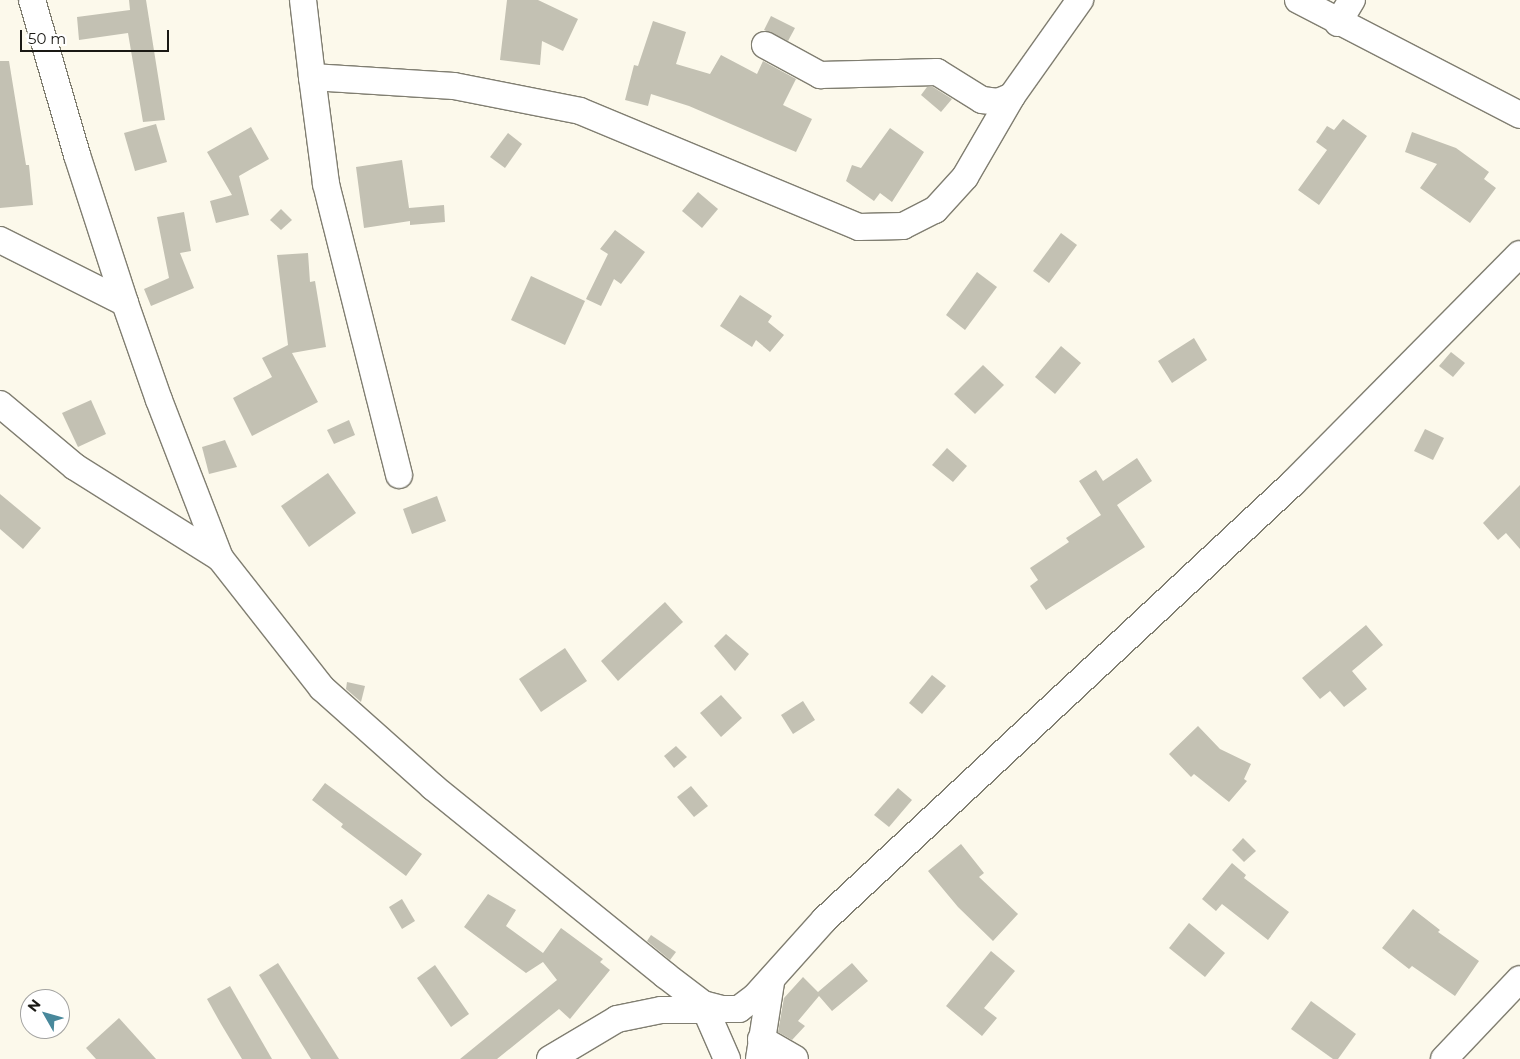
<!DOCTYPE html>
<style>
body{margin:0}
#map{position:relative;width:1520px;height:1059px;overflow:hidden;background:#fcf9eb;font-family:Montserrat,sans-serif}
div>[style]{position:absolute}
.building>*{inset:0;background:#c3c1b3}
.roads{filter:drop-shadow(1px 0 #807e71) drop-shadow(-1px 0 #807e71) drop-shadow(0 1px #807e71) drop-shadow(0 -1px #807e71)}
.minor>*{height:26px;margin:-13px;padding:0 13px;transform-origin:13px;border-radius:13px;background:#fff}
span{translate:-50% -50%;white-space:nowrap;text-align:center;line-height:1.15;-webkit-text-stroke:4px #fff;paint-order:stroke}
.north{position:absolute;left:20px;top:989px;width:50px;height:50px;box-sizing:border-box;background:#fff;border:1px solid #a3a3a1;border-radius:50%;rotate:308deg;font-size:14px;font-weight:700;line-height:20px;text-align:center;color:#1a1914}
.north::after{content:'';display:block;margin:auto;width:18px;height:22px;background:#48889b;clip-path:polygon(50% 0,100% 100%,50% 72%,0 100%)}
.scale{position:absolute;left:20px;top:30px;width:149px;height:22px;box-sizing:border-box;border:2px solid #1a1914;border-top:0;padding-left:6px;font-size:15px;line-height:18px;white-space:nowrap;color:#1a1914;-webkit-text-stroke:4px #fff;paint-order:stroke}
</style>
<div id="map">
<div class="building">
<i style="clip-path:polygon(129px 0,146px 0,165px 120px,143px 122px,128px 33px,79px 40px,77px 17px,130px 10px)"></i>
<i style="clip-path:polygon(507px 0,538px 0,578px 19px,563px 51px,542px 41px,540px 65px,500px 60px)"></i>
<i style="clip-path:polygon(771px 16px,795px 28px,788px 41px,764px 30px)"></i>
<i style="clip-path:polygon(653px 21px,686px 32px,676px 64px,710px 74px,721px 55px,757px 74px,763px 61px,796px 79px,783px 105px,812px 119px,796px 152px,689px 106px,651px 94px,648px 106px,625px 100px,634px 65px,638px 66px)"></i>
<i style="clip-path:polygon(0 61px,9px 61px,26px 165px,29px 165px,33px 205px,0 208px)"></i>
<i style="clip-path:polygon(927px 87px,933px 87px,952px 99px,941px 112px,921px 95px)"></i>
<i style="clip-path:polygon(1343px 119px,1367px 136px,1319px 205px,1298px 190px,1327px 150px,1316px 142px,1327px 126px,1334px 130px)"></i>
<i style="clip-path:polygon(156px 124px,167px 162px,135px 171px,124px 133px)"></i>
<i style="clip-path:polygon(251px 127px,269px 159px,239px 176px,249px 215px,216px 223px,210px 201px,232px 195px,207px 152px)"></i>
<i style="clip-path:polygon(890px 128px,924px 152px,892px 202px,880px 193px,874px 201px,846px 181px,852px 165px,861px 168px)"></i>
<i style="clip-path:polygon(1412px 132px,1456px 148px,1489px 172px,1484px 179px,1496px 188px,1470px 223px,1420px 188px,1437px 164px,1405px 152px)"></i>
<i style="clip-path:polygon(508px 133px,522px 144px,505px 168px,490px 157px)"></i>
<i style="clip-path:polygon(402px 160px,409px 208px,444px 205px,445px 222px,410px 225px,410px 221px,364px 228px,356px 167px)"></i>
<i style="clip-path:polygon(698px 192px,718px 209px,702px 228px,682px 211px)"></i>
<i style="clip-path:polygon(281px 209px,292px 220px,281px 230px,270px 220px)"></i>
<i style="clip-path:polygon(184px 212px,191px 251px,180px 253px,194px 288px,151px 306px,144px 289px,169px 278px,157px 217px)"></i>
<i style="clip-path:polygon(615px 230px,645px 252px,621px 284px,614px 279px,601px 306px,586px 299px,608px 254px,600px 249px)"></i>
<i style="clip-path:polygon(1061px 233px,1077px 245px,1049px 283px,1033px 271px)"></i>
<i style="clip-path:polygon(308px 253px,310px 282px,315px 281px,326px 347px,292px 353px,318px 402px,252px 436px,233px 398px,272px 377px,262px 358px,288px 345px,277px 255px)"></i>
<i style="clip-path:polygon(977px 272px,997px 287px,965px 330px,946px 315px)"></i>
<i style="clip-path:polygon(531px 276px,585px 301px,565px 345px,511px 320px)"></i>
<i style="clip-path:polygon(740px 295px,772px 316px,768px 322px,784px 335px,770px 352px,756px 340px,752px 347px,720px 326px)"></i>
<i style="clip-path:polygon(1194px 338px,1207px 360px,1172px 383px,1158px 361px)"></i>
<i style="clip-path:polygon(1061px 346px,1081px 363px,1055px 394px,1035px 377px)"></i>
<i style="clip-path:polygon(1451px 352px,1465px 363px,1453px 377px,1439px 366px)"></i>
<i style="clip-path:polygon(983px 365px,1004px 385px,975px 414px,954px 394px)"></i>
<i style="clip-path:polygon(91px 400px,106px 434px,78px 447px,62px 413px)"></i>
<i style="clip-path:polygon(349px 420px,355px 435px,334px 444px,327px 430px)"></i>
<i style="clip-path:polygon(1425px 429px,1444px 438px,1433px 460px,1414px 451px)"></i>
<i style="clip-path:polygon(225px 440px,237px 467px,209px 474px,202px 447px)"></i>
<i style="clip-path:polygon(947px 448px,967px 466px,953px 482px,932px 465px)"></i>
<i style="clip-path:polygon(1137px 458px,1152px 481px,1117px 505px,1145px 547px,1046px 610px,1030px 586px,1038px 580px,1030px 568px,1069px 542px,1066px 538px,1101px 515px,1079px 481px,1096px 470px,1103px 481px)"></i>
<i style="clip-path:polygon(328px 473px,356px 513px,309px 547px,281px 506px)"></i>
<i style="clip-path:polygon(1520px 485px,1520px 549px,1506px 533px,1498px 540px,1483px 523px)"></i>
<i style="clip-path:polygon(0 494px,41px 528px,23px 549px,0 529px)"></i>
<i style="clip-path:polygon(437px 496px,446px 521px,412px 534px,403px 509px)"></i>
<i style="clip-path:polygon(665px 602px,683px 622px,618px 681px,601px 661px)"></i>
<i style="clip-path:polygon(1366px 625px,1383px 645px,1352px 671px,1367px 689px,1344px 707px,1330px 691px,1320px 699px,1302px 678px)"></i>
<i style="clip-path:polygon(726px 634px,749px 654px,735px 671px,714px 646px)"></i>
<i style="clip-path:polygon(565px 648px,587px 681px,541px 712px,519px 679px)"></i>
<i style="clip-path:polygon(932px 675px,946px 686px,922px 714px,909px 703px)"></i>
<i style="clip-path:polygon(347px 682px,365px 686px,361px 702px,346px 689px)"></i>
<i style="clip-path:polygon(721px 695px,742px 718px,721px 737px,700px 713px)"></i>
<i style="clip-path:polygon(803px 701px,815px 720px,793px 734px,781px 715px)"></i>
<i style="clip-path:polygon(1198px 726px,1220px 749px,1251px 764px,1244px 779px,1247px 781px,1229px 802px,1194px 774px,1191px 777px,1169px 754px)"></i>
<i style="clip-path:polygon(676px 746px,687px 757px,674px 768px,664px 756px)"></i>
<i style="clip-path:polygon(325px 783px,422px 854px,406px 876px,341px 827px,343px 824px,312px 800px)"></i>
<i style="clip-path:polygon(691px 786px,708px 806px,694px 817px,677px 797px)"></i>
<i style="clip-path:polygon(898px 788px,912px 800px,889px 827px,874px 815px)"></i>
<i style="clip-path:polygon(1243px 838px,1256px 851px,1244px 862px,1232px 850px)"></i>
<i style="clip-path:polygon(961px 844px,984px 873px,979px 877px,1018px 914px,993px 941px,958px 907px,928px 871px)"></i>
<i style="clip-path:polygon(1232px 863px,1246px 875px,1244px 878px,1289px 912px,1268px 940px,1222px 904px,1216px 911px,1202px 899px)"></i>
<i style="clip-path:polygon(488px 894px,516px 910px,506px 926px,543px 953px,561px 928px,603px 959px,600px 962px,610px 970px,570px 1019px,559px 1009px,497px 1059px,460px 1059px,557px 980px,543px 962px,526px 973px,464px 927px)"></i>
<i style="clip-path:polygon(402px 899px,415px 921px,402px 929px,389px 907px)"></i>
<i style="clip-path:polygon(1413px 909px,1440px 930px,1438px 932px,1479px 961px,1455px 996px,1412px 966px,1409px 969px,1382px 948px)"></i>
<i style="clip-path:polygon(1189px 923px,1225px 953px,1205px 977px,1169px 948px)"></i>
<i style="clip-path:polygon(651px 935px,676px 952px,670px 960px,647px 941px)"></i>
<i style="clip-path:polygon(991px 951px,1015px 971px,984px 1008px,997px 1018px,982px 1036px,946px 1006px)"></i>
<i style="clip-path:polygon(278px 963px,339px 1059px,311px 1059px,259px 975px)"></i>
<i style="clip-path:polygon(852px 963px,868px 981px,832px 1011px,819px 996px,798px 1021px,805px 1026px,792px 1040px,778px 1032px,784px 998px,803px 977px,818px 992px)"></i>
<i style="clip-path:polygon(435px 965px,469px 1014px,451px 1027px,417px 978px)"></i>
<i style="clip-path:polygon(230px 986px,272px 1059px,242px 1059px,221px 1024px,207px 999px)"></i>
<i style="clip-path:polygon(1311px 1001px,1356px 1034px,1338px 1059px,1333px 1059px,1291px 1029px)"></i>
<i style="clip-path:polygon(119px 1018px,156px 1059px,96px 1059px,86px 1048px)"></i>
</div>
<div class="roads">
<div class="minor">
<i style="left:32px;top:0;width:161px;rotate:73.8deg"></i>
<i style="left:77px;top:155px;width:156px;rotate:72deg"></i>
<i style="left:125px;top:303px;width:103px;rotate:70.7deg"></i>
<i style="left:159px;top:400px;width:169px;rotate:68.9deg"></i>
<i style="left:220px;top:558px;width:165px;rotate:51.9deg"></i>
<i style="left:322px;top:688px;width:149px;rotate:41.7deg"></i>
<i style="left:433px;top:787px;width:299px;rotate:39deg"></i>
<i style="left:665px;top:975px;width:48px;rotate:37.3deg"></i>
<i style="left:703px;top:1004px;width:20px;rotate:15deg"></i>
<i style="left:722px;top:1009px;width:17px"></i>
<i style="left:739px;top:1009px;width:20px;rotate:-37deg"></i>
<i style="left:755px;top:997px;width:103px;rotate:-48.1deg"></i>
<i style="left:824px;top:920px;width:641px;rotate:-42.98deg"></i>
<i style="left:1293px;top:483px;width:322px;rotate:-45.3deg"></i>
<i style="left:303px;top:0;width:78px;rotate:83.3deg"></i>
<i style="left:312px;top:77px;width:142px;rotate:3.6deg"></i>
<i style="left:454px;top:86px;width:128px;rotate:11.2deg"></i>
<i style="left:580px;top:111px;width:302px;rotate:22.6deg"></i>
<i style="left:859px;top:227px;width:44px;rotate:-1.3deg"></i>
<i style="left:903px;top:226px;width:36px;rotate:-27deg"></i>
<i style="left:935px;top:210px;width:45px;rotate:-47.7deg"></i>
<i style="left:965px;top:177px;width:94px;rotate:-59.9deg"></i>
<i style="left:1012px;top:96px;width:118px;rotate:-54.7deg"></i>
<i style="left:1298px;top:0;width:250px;rotate:27.4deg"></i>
<i style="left:1338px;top:23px;width:27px;rotate:-59deg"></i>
<i style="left:765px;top:45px;width:63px;rotate:28.6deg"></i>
<i style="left:820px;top:75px;width:117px;rotate:-1.5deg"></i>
<i style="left:937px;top:72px;width:53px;rotate:31.9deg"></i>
<i style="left:982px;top:100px;width:16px;rotate:7deg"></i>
<i style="left:998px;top:102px;width:15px;rotate:-23deg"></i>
<i style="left:312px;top:77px;width:108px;rotate:82.5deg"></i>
<i style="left:326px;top:184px;width:300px;rotate:75.9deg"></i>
<i style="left:0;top:240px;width:140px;rotate:26.7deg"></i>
<i style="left:0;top:404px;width:98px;rotate:40deg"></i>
<i style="left:75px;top:467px;width:171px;rotate:32.1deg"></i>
<i style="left:703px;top:1004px;width:60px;rotate:66.4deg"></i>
<i style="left:761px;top:1039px;width:39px;rotate:30deg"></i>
<i style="left:550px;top:1059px;width:78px;rotate:-30.8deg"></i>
<i style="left:617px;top:1019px;width:45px;rotate:-11.6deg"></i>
<i style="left:661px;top:1010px;width:45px"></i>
<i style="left:759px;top:1059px;width:78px;rotate:-81.1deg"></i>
<i style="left:1444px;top:1059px;width:110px;rotate:-46.5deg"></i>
</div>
</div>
<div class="north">N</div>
<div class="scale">50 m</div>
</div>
